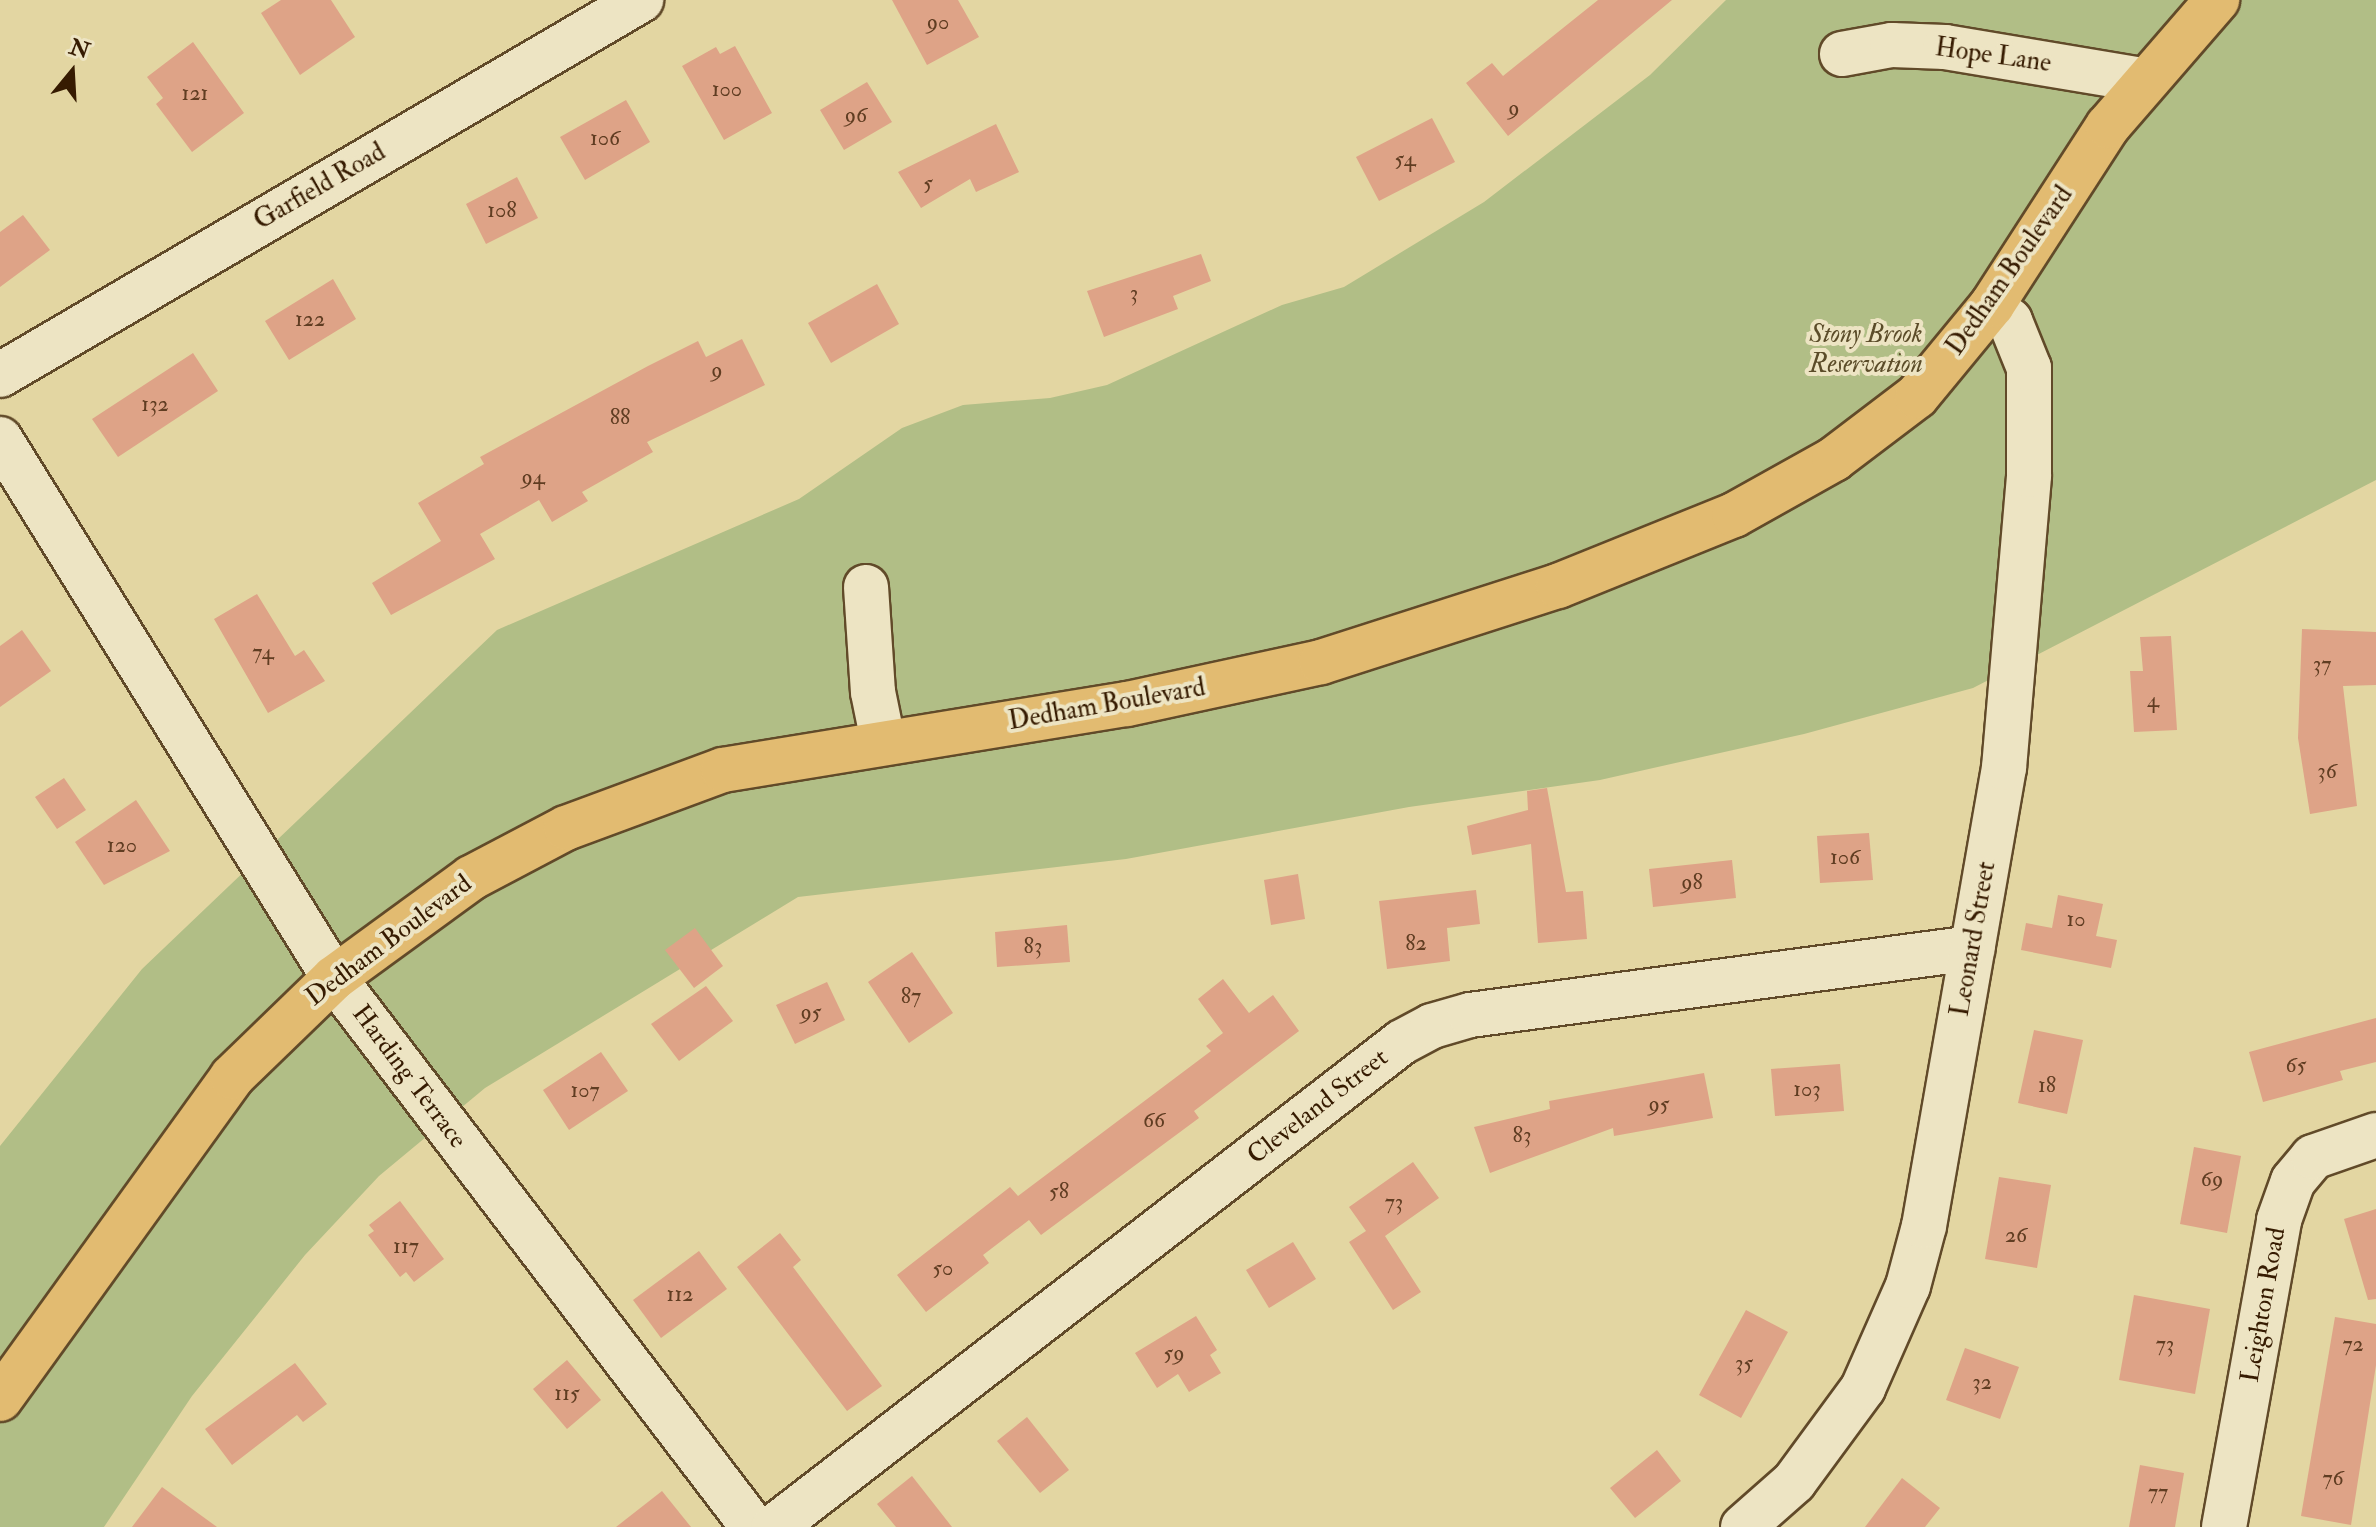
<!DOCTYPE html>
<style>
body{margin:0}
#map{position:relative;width:2376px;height:1527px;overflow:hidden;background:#e3d6a2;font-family:"IM FELL Double Pica",serif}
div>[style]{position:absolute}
.green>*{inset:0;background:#b1be86}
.building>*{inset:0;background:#dea387}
.roads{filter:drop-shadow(2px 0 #614a29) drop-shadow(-2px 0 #614a29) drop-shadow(0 2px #614a29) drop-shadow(0 -2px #614a29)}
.minor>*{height:44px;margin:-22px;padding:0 22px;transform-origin:22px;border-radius:22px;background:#ede4c3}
.major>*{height:44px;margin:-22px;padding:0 22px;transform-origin:22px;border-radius:22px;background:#e2bb71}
span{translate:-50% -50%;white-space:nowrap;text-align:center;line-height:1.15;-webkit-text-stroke:8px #ede4c3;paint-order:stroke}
.number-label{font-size:22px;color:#603d22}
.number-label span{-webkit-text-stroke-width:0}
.street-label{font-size:26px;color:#361b01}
.park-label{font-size:26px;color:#5b4c29;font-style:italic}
.north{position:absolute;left:32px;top:32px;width:80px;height:80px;-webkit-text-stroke:6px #ede4c3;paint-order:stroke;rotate:18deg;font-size:22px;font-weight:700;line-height:32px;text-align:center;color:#361b01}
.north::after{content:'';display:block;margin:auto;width:28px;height:36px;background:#361b01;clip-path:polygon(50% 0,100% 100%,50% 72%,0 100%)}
</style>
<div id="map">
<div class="green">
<i style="clip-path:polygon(1726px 0,2376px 0,2376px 480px,1973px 688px,1804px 734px,1600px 780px,1409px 807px,1126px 859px,798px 897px,485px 1088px,379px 1176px,305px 1255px,192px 1396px,104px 1527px,0 1527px,0 1146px,142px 969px,497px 630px,799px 499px,902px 428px,963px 405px,1050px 398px,1107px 385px,1282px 305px,1344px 287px,1484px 202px,1650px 75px)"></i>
</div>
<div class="building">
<i style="clip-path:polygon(281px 0,331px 0,355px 37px,300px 75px,261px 13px)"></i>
<i style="clip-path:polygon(892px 0,958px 0,979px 37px,927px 65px)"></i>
<i style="clip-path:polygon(1598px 0,1672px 0,1508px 136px,1466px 83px,1492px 63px,1503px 76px)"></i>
<i style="clip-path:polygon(193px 42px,244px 113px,192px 152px,156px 104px,163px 98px,147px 77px)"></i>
<i style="clip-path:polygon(735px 46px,772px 113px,724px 140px,682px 66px,716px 47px,720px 54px)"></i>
<i style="clip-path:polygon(867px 82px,892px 122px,844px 150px,820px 110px)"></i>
<i style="clip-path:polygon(626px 100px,650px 142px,585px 180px,560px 137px)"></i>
<i style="clip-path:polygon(1432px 118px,1455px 162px,1379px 201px,1356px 157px)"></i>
<i style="clip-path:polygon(996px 124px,1019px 172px,976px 192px,970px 179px,921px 208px,898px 172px)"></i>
<i style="clip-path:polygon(517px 177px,538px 218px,486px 244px,466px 204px)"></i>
<i style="clip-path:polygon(23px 215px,50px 250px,0 287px,0 232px)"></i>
<i style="clip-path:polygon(1201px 254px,1211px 281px,1173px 296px,1178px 309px,1104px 337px,1087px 291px)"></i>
<i style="clip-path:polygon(333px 279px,356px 319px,289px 360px,265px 321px)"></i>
<i style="clip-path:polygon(877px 284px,899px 324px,831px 363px,808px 323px)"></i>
<i style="clip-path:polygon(742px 339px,765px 385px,647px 442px,653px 452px,582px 492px,588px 501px,552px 522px,539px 500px,480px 534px,495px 559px,391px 615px,372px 583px,441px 541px,418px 503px,484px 464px,480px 457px,648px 366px,698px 341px,706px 357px)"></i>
<i style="clip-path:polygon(193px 353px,218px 391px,118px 457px,92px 419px)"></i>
<i style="clip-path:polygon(257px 594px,295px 656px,304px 650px,325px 681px,268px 713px,214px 619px)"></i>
<i style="clip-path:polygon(2302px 629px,2376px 632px,2376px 685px,2343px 686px,2357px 806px,2310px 814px,2298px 738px)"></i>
<i style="clip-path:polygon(22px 630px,51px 671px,0 707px,0 646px)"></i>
<i style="clip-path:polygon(2171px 636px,2177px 730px,2134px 732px,2130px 671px,2143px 671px,2140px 637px)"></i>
<i style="clip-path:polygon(64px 778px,86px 810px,57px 829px,35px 797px)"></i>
<i style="clip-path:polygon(1547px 788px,1566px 892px,1583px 891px,1587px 939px,1538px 943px,1531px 844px,1472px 855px,1467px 826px,1528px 810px,1527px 791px)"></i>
<i style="clip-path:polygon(136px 800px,170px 851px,104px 885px,75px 842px)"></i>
<i style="clip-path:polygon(1869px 833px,1873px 880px,1820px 883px,1817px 836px)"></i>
<i style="clip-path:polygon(1732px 860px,1736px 898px,1653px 907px,1649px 869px)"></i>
<i style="clip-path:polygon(1298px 874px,1305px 919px,1271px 925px,1264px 880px)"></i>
<i style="clip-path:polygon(1476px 890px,1480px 924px,1447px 928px,1450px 961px,1387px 969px,1379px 901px)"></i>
<i style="clip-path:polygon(2058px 895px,2103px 904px,2096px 936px,2117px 940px,2111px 968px,2021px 950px,2026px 923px,2052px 928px)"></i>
<i style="clip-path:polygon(1067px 925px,1070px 962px,997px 967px,995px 932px)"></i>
<i style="clip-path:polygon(695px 928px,723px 966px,694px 988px,665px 950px)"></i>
<i style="clip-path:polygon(912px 952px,953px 1013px,909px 1043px,868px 982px)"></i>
<i style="clip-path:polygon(1223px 979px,1249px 1013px,1273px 995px,1299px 1031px,1194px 1111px,1199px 1118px,1041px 1235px,1029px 1220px,983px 1255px,989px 1263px,926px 1312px,897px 1275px,1010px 1187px,1018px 1196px,1211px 1051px,1206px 1046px,1223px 1033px,1198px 999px)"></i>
<i style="clip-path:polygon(827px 982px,845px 1020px,795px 1044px,776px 1005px)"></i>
<i style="clip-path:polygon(706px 986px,733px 1021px,679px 1061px,651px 1024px)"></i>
<i style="clip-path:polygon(2376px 1018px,2376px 1062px,2340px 1071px,2343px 1080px,2263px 1102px,2249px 1052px)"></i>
<i style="clip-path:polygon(2034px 1030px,2083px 1040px,2067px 1114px,2018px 1103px)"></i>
<i style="clip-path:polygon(601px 1052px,628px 1091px,569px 1130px,543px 1090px)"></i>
<i style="clip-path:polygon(1840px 1064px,1844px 1111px,1775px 1116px,1771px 1069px)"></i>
<i style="clip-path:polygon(1704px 1073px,1713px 1118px,1614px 1136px,1613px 1128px,1490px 1173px,1474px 1127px,1550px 1109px,1549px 1101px)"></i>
<i style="clip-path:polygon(2194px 1147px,2241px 1156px,2227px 1233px,2180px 1224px)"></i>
<i style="clip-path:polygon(1413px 1162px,1439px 1198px,1385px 1236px,1421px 1292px,1393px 1310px,1349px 1242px,1366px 1231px,1349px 1207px)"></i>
<i style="clip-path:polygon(1999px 1177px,2051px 1185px,2037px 1268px,1985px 1259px)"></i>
<i style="clip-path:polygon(400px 1201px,444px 1259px,414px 1282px,406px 1272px,400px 1277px,368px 1235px,374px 1231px,369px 1225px)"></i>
<i style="clip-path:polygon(2376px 1209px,2376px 1299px,2368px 1300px,2344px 1219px)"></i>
<i style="clip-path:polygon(780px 1233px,801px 1260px,793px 1267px,882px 1386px,847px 1411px,737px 1267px)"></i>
<i style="clip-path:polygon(1293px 1242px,1316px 1279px,1269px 1308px,1246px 1270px)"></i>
<i style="clip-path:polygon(699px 1251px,727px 1289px,661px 1338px,633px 1300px)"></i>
<i style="clip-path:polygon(2134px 1295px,2210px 1309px,2195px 1394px,2119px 1380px)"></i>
<i style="clip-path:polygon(1746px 1310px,1788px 1332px,1741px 1418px,1699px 1395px)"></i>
<i style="clip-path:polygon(1196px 1316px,1217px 1350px,1210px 1355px,1221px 1373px,1189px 1392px,1178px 1374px,1157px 1388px,1135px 1353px)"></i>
<i style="clip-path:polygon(2335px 1317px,2376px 1324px,2376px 1365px,2351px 1525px,2301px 1516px)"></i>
<i style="clip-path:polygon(1965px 1348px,2019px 1367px,2000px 1419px,1946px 1400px)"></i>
<i style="clip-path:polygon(567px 1360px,601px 1400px,567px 1429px,533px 1389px)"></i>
<i style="clip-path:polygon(295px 1363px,327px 1404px,303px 1422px,297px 1415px,232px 1465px,205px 1429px)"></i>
<i style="clip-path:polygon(1027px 1417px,1069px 1470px,1040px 1493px,997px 1441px)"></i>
<i style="clip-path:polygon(1657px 1450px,1681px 1481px,1635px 1518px,1610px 1488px)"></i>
<i style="clip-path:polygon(2140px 1465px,2184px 1473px,2175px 1527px,2129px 1527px)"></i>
<i style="clip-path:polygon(912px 1476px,952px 1527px,896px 1527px,877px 1504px)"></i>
<i style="clip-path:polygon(1902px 1478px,1940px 1508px,1925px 1527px,1865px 1527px)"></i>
<i style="clip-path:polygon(162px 1487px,217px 1527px,132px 1527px)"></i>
<i style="clip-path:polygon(662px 1491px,691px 1527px,616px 1527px)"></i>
</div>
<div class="roads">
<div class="minor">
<i style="left:1842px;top:54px;width:51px;rotate:-10.2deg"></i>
<i style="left:1892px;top:45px;width:53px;rotate:2.2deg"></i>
<i style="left:1945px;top:47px;width:201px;rotate:9.5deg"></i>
<i style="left:0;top:375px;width:743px;rotate:-30.33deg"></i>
<i style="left:0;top:439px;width:634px;rotate:58.21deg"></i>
<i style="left:334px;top:978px;width:691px;rotate:52.65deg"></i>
<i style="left:866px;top:587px;width:105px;rotate:86.2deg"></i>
<i style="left:873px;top:692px;width:50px;rotate:78.5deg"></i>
<i style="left:774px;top:1527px;width:793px;rotate:-37.68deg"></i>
<i style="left:1402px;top:1042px;width:34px;rotate:-28deg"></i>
<i style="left:1432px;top:1026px;width:40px;rotate:-16deg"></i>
<i style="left:1470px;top:1015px;width:507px;rotate:-7.59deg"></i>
<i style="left:1743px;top:1527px;width:68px;rotate:-41.4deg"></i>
<i style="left:1794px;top:1482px;width:117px;rotate:-53.7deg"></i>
<i style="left:1863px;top:1388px;width:111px;rotate:-66.2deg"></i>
<i style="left:1908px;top:1286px;width:62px;rotate:-75.1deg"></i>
<i style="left:1924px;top:1226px;width:465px;rotate:-80.1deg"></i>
<i style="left:2004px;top:768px;width:294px;rotate:-85.1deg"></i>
<i style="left:2029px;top:475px;width:107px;rotate:-90deg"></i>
<i style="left:2029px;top:368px;width:51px;rotate:-112deg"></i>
<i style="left:2010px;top:321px;width:24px;rotate:-138deg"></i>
<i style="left:2224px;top:1527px;width:312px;rotate:-79.8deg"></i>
<i style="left:2279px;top:1220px;width:41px;rotate:-70.3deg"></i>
<i style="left:2293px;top:1181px;width:31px;rotate:-50deg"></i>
<i style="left:2313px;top:1157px;width:67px;rotate:-19.2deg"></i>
</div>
<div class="major">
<i style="left:0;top:1399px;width:397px;rotate:-54.2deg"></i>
<i style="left:232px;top:1077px;width:142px;rotate:-44.1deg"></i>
<i style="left:334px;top:978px;width:170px;rotate:-36.1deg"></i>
<i style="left:471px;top:878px;width:107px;rotate:-27.8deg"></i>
<i style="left:566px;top:828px;width:167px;rotate:-20.3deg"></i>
<i style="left:723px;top:770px;width:409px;rotate:-9.3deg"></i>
<i style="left:1127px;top:704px;width:198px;rotate:-12.2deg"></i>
<i style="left:1321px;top:662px;width:249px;rotate:-17.8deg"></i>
<i style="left:1558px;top:586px;width:190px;rotate:-22deg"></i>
<i style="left:1734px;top:515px;width:115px;rotate:-29.2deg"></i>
<i style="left:1834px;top:459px;width:104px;rotate:-37.2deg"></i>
<i style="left:1917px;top:396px;width:118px;rotate:-50.5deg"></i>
<i style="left:1992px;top:305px;width:213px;rotate:-57.1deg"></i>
<i style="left:2108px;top:126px;width:167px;rotate:-49.1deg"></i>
</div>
</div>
<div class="number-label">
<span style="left:938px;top:23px">90</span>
<span style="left:727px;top:90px">100</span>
<span style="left:195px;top:94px">121</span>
<span style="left:1514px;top:109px">9</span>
<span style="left:856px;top:116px">96</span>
<span style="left:605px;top:139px">106</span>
<span style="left:1405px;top:160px">54</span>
<span style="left:928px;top:184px">5</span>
<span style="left:502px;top:211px">108</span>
<span style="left:1134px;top:294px">3</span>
<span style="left:310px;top:320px">122</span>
<span style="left:717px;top:371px">9</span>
<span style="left:155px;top:405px">132</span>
<span style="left:620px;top:418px">88</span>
<span style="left:533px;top:478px">94</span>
<span style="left:263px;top:653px">74</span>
<span style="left:2322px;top:665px">37</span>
<span style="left:2153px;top:701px">4</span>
<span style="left:2327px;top:772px">36</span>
<span style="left:122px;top:846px">120</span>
<span style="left:1845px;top:858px">106</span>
<span style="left:1692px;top:883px">98</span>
<span style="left:2076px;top:920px">10</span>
<span style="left:1416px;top:944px">82</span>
<span style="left:1033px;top:947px">83</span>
<span style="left:911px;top:997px">87</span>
<span style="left:811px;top:1013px">95</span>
<span style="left:2296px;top:1066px">65</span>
<span style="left:2047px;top:1086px">18</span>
<span style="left:1807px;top:1090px">103</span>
<span style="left:585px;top:1091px">107</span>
<span style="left:1659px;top:1105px">95</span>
<span style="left:1154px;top:1121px">66</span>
<span style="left:1522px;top:1136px">83</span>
<span style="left:2212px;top:1180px">69</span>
<span style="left:1059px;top:1192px">58</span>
<span style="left:1394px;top:1203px">73</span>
<span style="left:2016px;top:1236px">26</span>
<span style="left:406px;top:1247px">117</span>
<span style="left:943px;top:1269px">50</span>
<span style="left:680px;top:1295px">112</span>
<span style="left:2165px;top:1345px">73</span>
<span style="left:2353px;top:1345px">72</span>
<span style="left:1174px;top:1354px">59</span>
<span style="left:1744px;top:1364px">35</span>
<span style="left:1982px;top:1383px">32</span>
<span style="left:567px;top:1394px">115</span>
<span style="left:2333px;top:1479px">76</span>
<span style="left:2158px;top:1493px">77</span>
</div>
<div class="street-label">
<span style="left:1993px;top:56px;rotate:8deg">Hope Lane</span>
<span style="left:320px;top:187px;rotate:-30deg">Garfield Road</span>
<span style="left:2010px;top:271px;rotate:-55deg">Dedham Boulevard</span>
<span style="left:1107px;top:705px;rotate:-10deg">Dedham Boulevard</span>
<span style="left:1974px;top:939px;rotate:-80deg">Leonard Street</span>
<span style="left:389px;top:941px;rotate:-37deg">Dedham Boulevard</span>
<span style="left:409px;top:1077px;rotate:53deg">Harding Terrace</span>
<span style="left:1318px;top:1107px;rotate:-38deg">Cleveland Street</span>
<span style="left:2264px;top:1305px;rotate:-80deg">Leighton Road</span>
</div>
<div class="park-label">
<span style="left:1866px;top:350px">Stony Brook<br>Reservation</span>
</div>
<div class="north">N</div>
</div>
